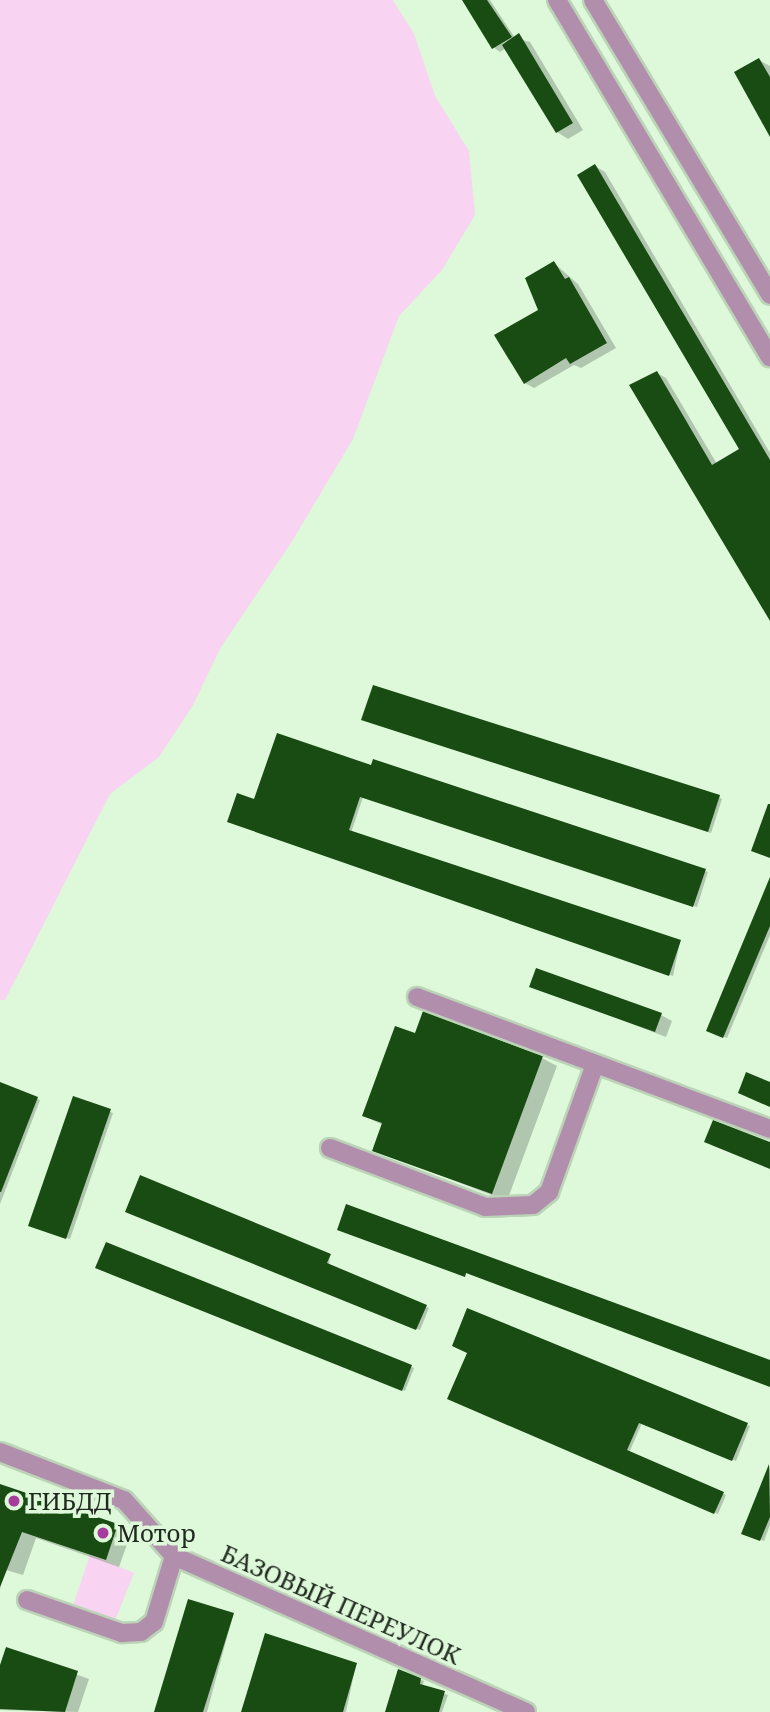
<!DOCTYPE html>
<meta charset="utf-8">
<style>
body{margin:0}
#map{position:relative;width:770px;height:1712px;overflow:hidden;background:#def8da;font-family:"Noto Serif",serif}
div>[style]{position:absolute}
.green>*{inset:0;background:#f8d3f2}
.shadow>*{inset:0;background:#0003}
.building>*{inset:0;background:#194c13}
.roads{filter:drop-shadow(2px 0 #bcd3b8) drop-shadow(-2px 0 #bcd3b8) drop-shadow(0 2px #bcd3b8) drop-shadow(0 -2px #bcd3b8)}
.minor>*{height:18px;margin:-9px;padding:0 9px;transform-origin:9px;border-radius:9px;background:#b18fac}
.dots>*{width:19px;height:19px;translate:-50% -50%;box-sizing:border-box;border:4px solid #def8da;border-radius:50%}
span{translate:-50% -50%;white-space:nowrap;text-align:center;line-height:1.15;-webkit-text-stroke:7px #def8da;paint-order:stroke}
.poi-label{font-size:24px;color:#20291f}
.left{translate:0 -50%;text-align:left}
.street-label{font-size:24px;color:#20291f}
</style>
<div id="map">
<div class="green">
<i style="clip-path:polygon(0 0,393px 0,414px 34px,435px 96px,469px 151px,475px 215px,442px 270px,399px 316px,353px 439px,291px 543px,221px 647px,193px 705px,159px 757px,110px 794px,5px 1000px,0 1000px)"></i>
<i style="clip-path:polygon(90px 1555px,134px 1573px,114px 1623px,71px 1611px)"></i>
</div>
<div class="shadow">
<i style="clip-path:polygon(464px 0,490px 0,515px 38px,530px 42px,583px 130px,568px 139px,557px 132px,506px 48px,500px 52px,493px 47px)"></i>
<i style="clip-path:polygon(759px 60px,770px 66px,770px 133px)"></i>
<i style="clip-path:polygon(595px 166px,605px 172px,770px 453px,770px 617px,657px 373px,666px 378px,717px 464px,742px 450px)"></i>
<i style="clip-path:polygon(554px 263px,578px 284px,616px 348px,581px 368px,574px 365px,534px 388px,525px 383px)"></i>
<i style="clip-path:polygon(366px 721px,719px 797px,722px 799px,711px 833px)"></i>
<i style="clip-path:polygon(372px 767px,708px 872px,697px 907px,363px 797px,351px 833px,680px 942px,673px 976px,232px 823px,255px 801px)"></i>
<i style="clip-path:polygon(770px 881px,770px 935px,727px 1038px,711px 1032px)"></i>
<i style="clip-path:polygon(532px 986px,661px 1015px,672px 1021px,666px 1037px)"></i>
<i style="clip-path:polygon(416px 1036px,542px 1058px,557px 1066px,507px 1201px,374px 1150px,383px 1125px,364px 1116px)"></i>
<i style="clip-path:polygon(0 1086px,40px 1100px,0 1204px)"></i>
<i style="clip-path:polygon(74px 1098px,113px 1113px,70px 1239px,33px 1227px)"></i>
<i style="clip-path:polygon(130px 1213px,330px 1255px,329px 1266px,429px 1308px,420px 1330px)"></i>
<i style="clip-path:polygon(100px 1269px,411px 1367px,414px 1368px,405px 1391px)"></i>
<i style="clip-path:polygon(452px 1400px,747px 1425px,750px 1426px,736px 1461px,642px 1423px,629px 1453px,726px 1495px,718px 1514px)"></i>
<i style="clip-path:polygon(770px 1466px,770px 1525px,764px 1541px,744px 1533px)"></i>
<i style="clip-path:polygon(0 1487px,131px 1533px,119px 1567px,36px 1538px,23px 1575px,6px 1570px,0 1589px)"></i>
<i style="clip-path:polygon(233px 1615px,207px 1712px,156px 1712px)"></i>
<i style="clip-path:polygon(7px 1649px,89px 1679px,78px 1712px,0 1710px,0 1671px)"></i>
<i style="clip-path:polygon(356px 1664px,346px 1712px,243px 1712px)"></i>
<i style="clip-path:polygon(399px 1671px,424px 1681px,422px 1687px,448px 1695px,442px 1712px,387px 1712px)"></i>
</div>
<div class="building">
<i style="clip-path:polygon(462px 0,487px 0,512px 37px,492px 49px)"></i>
<i style="clip-path:polygon(519px 33px,573px 123px,556px 133px,502px 45px)"></i>
<i style="clip-path:polygon(759px 58px,770px 77px,770px 137px,734px 72px)"></i>
<i style="clip-path:polygon(595px 164px,770px 460px,770px 621px,629px 385px,657px 371px,712px 465px,739px 449px,577px 175px)"></i>
<i style="clip-path:polygon(554px 261px,565px 279px,569px 277px,607px 343px,570px 364px,566px 358px,524px 384px,494px 335px,538px 310px,525px 278px)"></i>
<i style="clip-path:polygon(373px 685px,720px 795px,708px 832px,361px 720px)"></i>
<i style="clip-path:polygon(277px 733px,371px 765px,373px 759px,706px 869px,693px 907px,360px 797px,349px 830px,681px 940px,669px 976px,227px 822px,237px 793px,254px 799px)"></i>
<i style="clip-path:polygon(768px 804px,770px 804px,770px 858px,751px 851px)"></i>
<i style="clip-path:polygon(770px 877px,770px 926px,723px 1038px,706px 1031px)"></i>
<i style="clip-path:polygon(536px 968px,662px 1013px,655px 1032px,529px 987px)"></i>
<i style="clip-path:polygon(423px 1011px,543px 1056px,492px 1194px,372px 1151px,382px 1123px,362px 1116px,395px 1026px,415px 1033px)"></i>
<i style="clip-path:polygon(746px 1072px,770px 1082px,770px 1107px,738px 1093px)"></i>
<i style="clip-path:polygon(0 1082px,38px 1097px,1px 1192px,0 1192px)"></i>
<i style="clip-path:polygon(73px 1096px,111px 1109px,66px 1239px,28px 1226px)"></i>
<i style="clip-path:polygon(713px 1120px,770px 1142px,770px 1169px,704px 1142px)"></i>
<i style="clip-path:polygon(140px 1175px,331px 1254px,327px 1263px,427px 1305px,416px 1330px,125px 1212px)"></i>
<i style="clip-path:polygon(346px 1204px,770px 1360px,770px 1387px,466px 1273px,465px 1277px,337px 1230px)"></i>
<i style="clip-path:polygon(106px 1242px,412px 1365px,402px 1391px,95px 1268px)"></i>
<i style="clip-path:polygon(467px 1308px,748px 1423px,732px 1461px,639px 1423px,627px 1450px,724px 1492px,714px 1514px,447px 1399px,467px 1353px,452px 1346px)"></i>
<i style="clip-path:polygon(769px 1464px,770px 1517px,760px 1541px,741px 1534px)"></i>
<i style="clip-path:polygon(0 1484px,118px 1524px,106px 1560px,22px 1532px,0 1587px)"></i>
<i style="clip-path:polygon(188px 1599px,234px 1613px,203px 1712px,154px 1712px)"></i>
<i style="clip-path:polygon(265px 1633px,357px 1663px,343px 1712px,241px 1712px)"></i>
<i style="clip-path:polygon(6px 1647px,78px 1671px,65px 1712px,0 1709px,0 1665px)"></i>
<i style="clip-path:polygon(398px 1669px,421px 1678px,420px 1684px,445px 1691px,439px 1712px,385px 1712px)"></i>
</div>
<div class="roads">
<div class="minor">
<i style="left:557px;top:0;width:416px;rotate:59.2deg"></i>
<i style="left:593px;top:0;width:344px;rotate:59deg"></i>
<i style="left:417px;top:997px;width:377px;rotate:20.5deg"></i>
<i style="left:330px;top:1148px;width:166px;rotate:20.8deg"></i>
<i style="left:485px;top:1207px;width:48px;rotate:-2.4deg"></i>
<i style="left:533px;top:1205px;width:21px;rotate:-39deg"></i>
<i style="left:549px;top:1192px;width:136px;rotate:-70.2deg"></i>
<i style="left:0;top:1452px;width:133px;rotate:21.2deg"></i>
<i style="left:124px;top:1500px;width:75px;rotate:48.2deg"></i>
<i style="left:174px;top:1556px;width:385px;rotate:23.9deg"></i>
<i style="left:27px;top:1600px;width:101px;rotate:19.2deg"></i>
<i style="left:122px;top:1633px;width:19px;rotate:-3deg"></i>
<i style="left:141px;top:1632px;width:16px;rotate:-38deg"></i>
<i style="left:154px;top:1622px;width:69px;rotate:-73.1deg"></i>
</div>
</div>
<div class="dots">
<i style="left:14px;top:1501px;background:#a73c9e"></i>
<i style="left:103px;top:1533px;background:#a73c9e"></i>
</div>
<div class="poi-label">
<span class="left" style="left:28px;top:1501px">ГИБДД</span>
<span class="left" style="left:117px;top:1533px">Мотор</span>
</div>
<div class="street-label">
<span style="left:341px;top:1604px;rotate:24deg">БАЗОВЫЙ ПЕРЕУЛОК</span>
</div>
</div>
